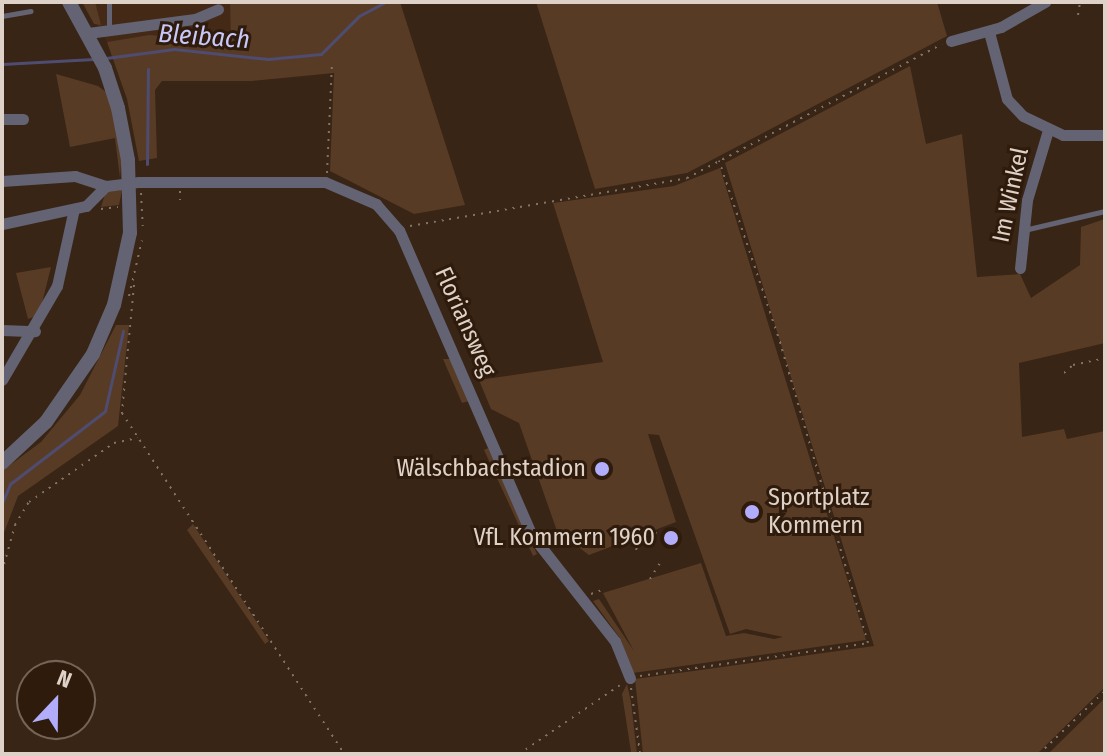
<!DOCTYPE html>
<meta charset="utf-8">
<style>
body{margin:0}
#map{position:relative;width:1107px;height:756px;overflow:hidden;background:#382515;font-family:"Fira Sans Condensed",sans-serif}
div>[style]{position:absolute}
.built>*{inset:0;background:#442a16}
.green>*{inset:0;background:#583b25}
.stream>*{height:3px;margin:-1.5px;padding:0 1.5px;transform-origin:1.5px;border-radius:1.5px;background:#4e4c70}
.path>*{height:2px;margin-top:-1px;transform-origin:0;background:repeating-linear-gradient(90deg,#837366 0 2px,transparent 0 8px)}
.service>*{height:5px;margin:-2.5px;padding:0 2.5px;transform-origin:2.5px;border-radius:2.5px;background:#636373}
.minor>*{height:11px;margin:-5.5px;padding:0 5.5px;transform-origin:5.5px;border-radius:5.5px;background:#636373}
.tertiary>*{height:14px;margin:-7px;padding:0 7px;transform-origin:7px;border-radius:7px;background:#636373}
.dots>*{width:22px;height:22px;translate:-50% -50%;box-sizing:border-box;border:4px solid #2e1b0c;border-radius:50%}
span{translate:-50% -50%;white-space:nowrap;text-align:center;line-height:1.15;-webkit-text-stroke:6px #2e1b0c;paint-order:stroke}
.street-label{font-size:24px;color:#ded1c7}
.poi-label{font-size:24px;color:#ded1c7}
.right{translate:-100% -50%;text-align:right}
.left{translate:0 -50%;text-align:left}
.water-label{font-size:26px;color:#c9c8fb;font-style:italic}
.frame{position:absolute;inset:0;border:4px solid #ded1c7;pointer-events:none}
.north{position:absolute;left:16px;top:660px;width:80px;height:80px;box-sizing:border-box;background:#2e1b0c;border:2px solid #746457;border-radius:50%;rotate:22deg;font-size:22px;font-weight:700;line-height:32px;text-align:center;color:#ded1c7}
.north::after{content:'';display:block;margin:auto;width:28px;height:36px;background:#b1adfa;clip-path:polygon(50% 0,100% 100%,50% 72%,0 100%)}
</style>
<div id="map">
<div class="built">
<i style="clip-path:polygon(83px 2px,230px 2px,232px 40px,149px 35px,107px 42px)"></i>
</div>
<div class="green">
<i style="clip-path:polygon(82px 2px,95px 2px,101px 25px,94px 24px)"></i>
<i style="clip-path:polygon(230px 2px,400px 2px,465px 205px,414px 214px,330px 171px,334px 73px,252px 81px,162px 81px,155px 90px,157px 158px,139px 161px,127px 99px,107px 42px,149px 35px,231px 40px)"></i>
<i style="clip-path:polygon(536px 2px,937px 2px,947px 36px,687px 173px,595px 189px)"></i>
<i style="clip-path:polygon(910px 66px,926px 144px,962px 134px,977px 277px,1020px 274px,1031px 298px,1080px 265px,1081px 227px,1105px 219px,1105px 343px,1019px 363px,1022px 437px,1064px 429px,1067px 439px,1105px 431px,1105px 687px,1037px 754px,643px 754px,635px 679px,874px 646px,725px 163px)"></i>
<i style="clip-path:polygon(56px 74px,98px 86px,110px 95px,122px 149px,120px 178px,115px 138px,70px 147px)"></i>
<i style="clip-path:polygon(720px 168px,866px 640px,633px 673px,620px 638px,593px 601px,599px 599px,634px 651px,603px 593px,701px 563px,726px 636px,744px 633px,774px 639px,783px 637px,746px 629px,730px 634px,659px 435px,648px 434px,676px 522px,589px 555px,573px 543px,570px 547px,557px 531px,519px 423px,491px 409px,479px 380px,603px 362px,553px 203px,674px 186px)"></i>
<i style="clip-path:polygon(122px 190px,119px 205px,101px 207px,106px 191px)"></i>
<i style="clip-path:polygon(51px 267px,39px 315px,28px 319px,16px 273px)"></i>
<i style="clip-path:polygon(116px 325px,129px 325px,118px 426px,18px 496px,2px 538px,2px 471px,41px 442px,80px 395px)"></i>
<i style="clip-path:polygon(443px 359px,451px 359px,469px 401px,462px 403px)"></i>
<i style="clip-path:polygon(488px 448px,537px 554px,533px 556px,484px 450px)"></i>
<i style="clip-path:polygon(193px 524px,269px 641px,265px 644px,187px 530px)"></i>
<i style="clip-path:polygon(627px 684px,631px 702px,637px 754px,631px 752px,622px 694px)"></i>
<i style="clip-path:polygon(1105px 698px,1105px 754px,1048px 754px)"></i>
</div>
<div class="stream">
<i style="left:106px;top:58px;width:69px;rotate:-7.5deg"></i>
<i style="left:174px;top:49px;width:95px;rotate:6.1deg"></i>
<i style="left:268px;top:59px;width:53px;rotate:-5.4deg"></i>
<i style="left:321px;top:54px;width:54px;rotate:-45deg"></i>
<i style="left:359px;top:16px;width:30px;rotate:-28deg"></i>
<i style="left:2px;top:64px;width:92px;rotate:-3.1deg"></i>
<i style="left:147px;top:164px;width:95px;rotate:-89.4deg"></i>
<i style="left:2px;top:503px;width:21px;rotate:-67deg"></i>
<i style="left:10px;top:484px;width:120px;rotate:-37.5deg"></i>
<i style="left:105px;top:411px;width:82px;rotate:-77.3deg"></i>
</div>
<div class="path">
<i style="left:1078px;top:15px;width:13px;rotate:-81deg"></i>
<i style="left:327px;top:173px;width:110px;rotate:-87.4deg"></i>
<i style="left:180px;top:191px;width:9px;rotate:90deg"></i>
<i style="left:141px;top:193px;width:33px;rotate:87deg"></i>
<i style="left:101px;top:209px;width:17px;rotate:-7deg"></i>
<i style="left:410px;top:226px;width:281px;rotate:-9.8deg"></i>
<i style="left:687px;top:178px;width:288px;rotate:-27.7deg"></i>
<i style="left:134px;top:285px;width:129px;rotate:95.4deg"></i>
<i style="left:122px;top:413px;width:407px;rotate:56.9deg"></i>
<i style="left:129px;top:296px;width:57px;rotate:-76.9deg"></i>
<i style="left:1105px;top:360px;width:29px;rotate:90deg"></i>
<i style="left:1064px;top:373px;width:12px;rotate:-42deg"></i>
<i style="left:1073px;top:365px;width:33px;rotate:-12deg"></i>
<i style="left:636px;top:550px;width:12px;rotate:-70deg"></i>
<i style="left:640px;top:539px;width:19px;rotate:-21deg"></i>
<i style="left:2px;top:572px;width:49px;rotate:-74.5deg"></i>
<i style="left:15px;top:525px;width:27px;rotate:-59deg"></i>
<i style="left:29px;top:502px;width:103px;rotate:-34.8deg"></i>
<i style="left:114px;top:443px;width:24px;rotate:-12deg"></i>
<i style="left:650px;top:579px;width:22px;rotate:-58deg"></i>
<i style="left:591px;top:594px;width:12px;rotate:-20deg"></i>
<i style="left:640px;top:676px;width:230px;rotate:-8.2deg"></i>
<i style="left:868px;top:643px;width:320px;rotate:-106.3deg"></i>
<i style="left:778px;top:336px;width:185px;rotate:-108.6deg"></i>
<i style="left:631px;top:688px;width:67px;rotate:82.2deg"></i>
<i style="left:519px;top:754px;width:122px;rotate:-34.3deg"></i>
<i style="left:1039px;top:754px;width:91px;rotate:-43.7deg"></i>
</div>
<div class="service">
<i style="left:109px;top:2px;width:27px;rotate:90deg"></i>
<i style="left:2px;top:16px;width:29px;rotate:-10deg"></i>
<i style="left:1024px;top:230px;width:83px;rotate:-13.2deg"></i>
</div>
<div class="minor">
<i style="left:989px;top:32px;width:69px;rotate:75deg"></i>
<i style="left:1007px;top:99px;width:23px;rotate:47deg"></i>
<i style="left:1023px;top:116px;width:44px;rotate:25.4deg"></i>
<i style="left:1063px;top:135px;width:42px"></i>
<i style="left:88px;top:33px;width:108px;rotate:-7.5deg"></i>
<i style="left:195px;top:19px;width:25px;rotate:-23deg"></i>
<i style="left:951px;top:41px;width:52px;rotate:-15.6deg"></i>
<i style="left:1001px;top:27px;width:51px;rotate:-29.6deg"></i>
<i style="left:2px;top:119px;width:21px"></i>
<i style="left:2px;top:181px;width:73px;rotate:-3.9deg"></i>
<i style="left:75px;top:176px;width:33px;rotate:18deg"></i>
<i style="left:2px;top:224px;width:86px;rotate:-12.1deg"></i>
<i style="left:86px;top:206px;width:28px;rotate:-45deg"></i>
<i style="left:106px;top:186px;width:32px;rotate:-7deg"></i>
<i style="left:138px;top:182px;width:187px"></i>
<i style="left:325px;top:182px;width:56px;rotate:23.3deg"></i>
<i style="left:376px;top:204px;width:35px;rotate:49deg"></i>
<i style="left:399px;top:230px;width:331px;rotate:66.5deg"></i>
<i style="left:531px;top:534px;width:136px;rotate:51.9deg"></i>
<i style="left:615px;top:641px;width:40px;rotate:68deg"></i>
<i style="left:1020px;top:268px;width:68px;rotate:-84.1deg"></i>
<i style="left:1027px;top:200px;width:73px;rotate:-73.3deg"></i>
<i style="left:2px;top:330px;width:33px;rotate:2deg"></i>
<i style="left:2px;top:380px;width:109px;rotate:-59.7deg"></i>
<i style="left:57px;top:286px;width:79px;rotate:-77.6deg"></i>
</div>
<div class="tertiary">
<i style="left:2px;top:463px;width:60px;rotate:-43deg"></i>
<i style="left:46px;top:422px;width:83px;rotate:-55.3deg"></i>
<i style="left:93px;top:354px;width:53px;rotate:-66.8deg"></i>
<i style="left:114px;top:305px;width:74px;rotate:-77.5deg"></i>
<i style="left:130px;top:233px;width:73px;rotate:-91.6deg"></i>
<i style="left:128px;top:160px;width:53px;rotate:-100.9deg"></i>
<i style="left:118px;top:108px;width:42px;rotate:-108deg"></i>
<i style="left:105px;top:68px;width:75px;rotate:-118.6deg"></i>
</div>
<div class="dots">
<i style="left:602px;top:469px;background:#b1adfa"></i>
<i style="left:752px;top:512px;background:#b1adfa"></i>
<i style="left:671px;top:538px;background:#b1adfa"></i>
</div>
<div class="street-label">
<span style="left:1011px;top:195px;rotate:-78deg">Im Winkel</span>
<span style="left:465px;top:322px;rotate:66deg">Floriansweg</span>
</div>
<div class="poi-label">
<span class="right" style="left:586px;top:469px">Wälschbachstadion</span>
<span class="left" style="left:768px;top:512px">Sportplatz<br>Kommern</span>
<span class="right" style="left:655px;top:538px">VfL Kommern 1960</span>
</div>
<div class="water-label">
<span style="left:204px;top:37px;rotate:4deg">Bleibach</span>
</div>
<div class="frame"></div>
<div class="north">N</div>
</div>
